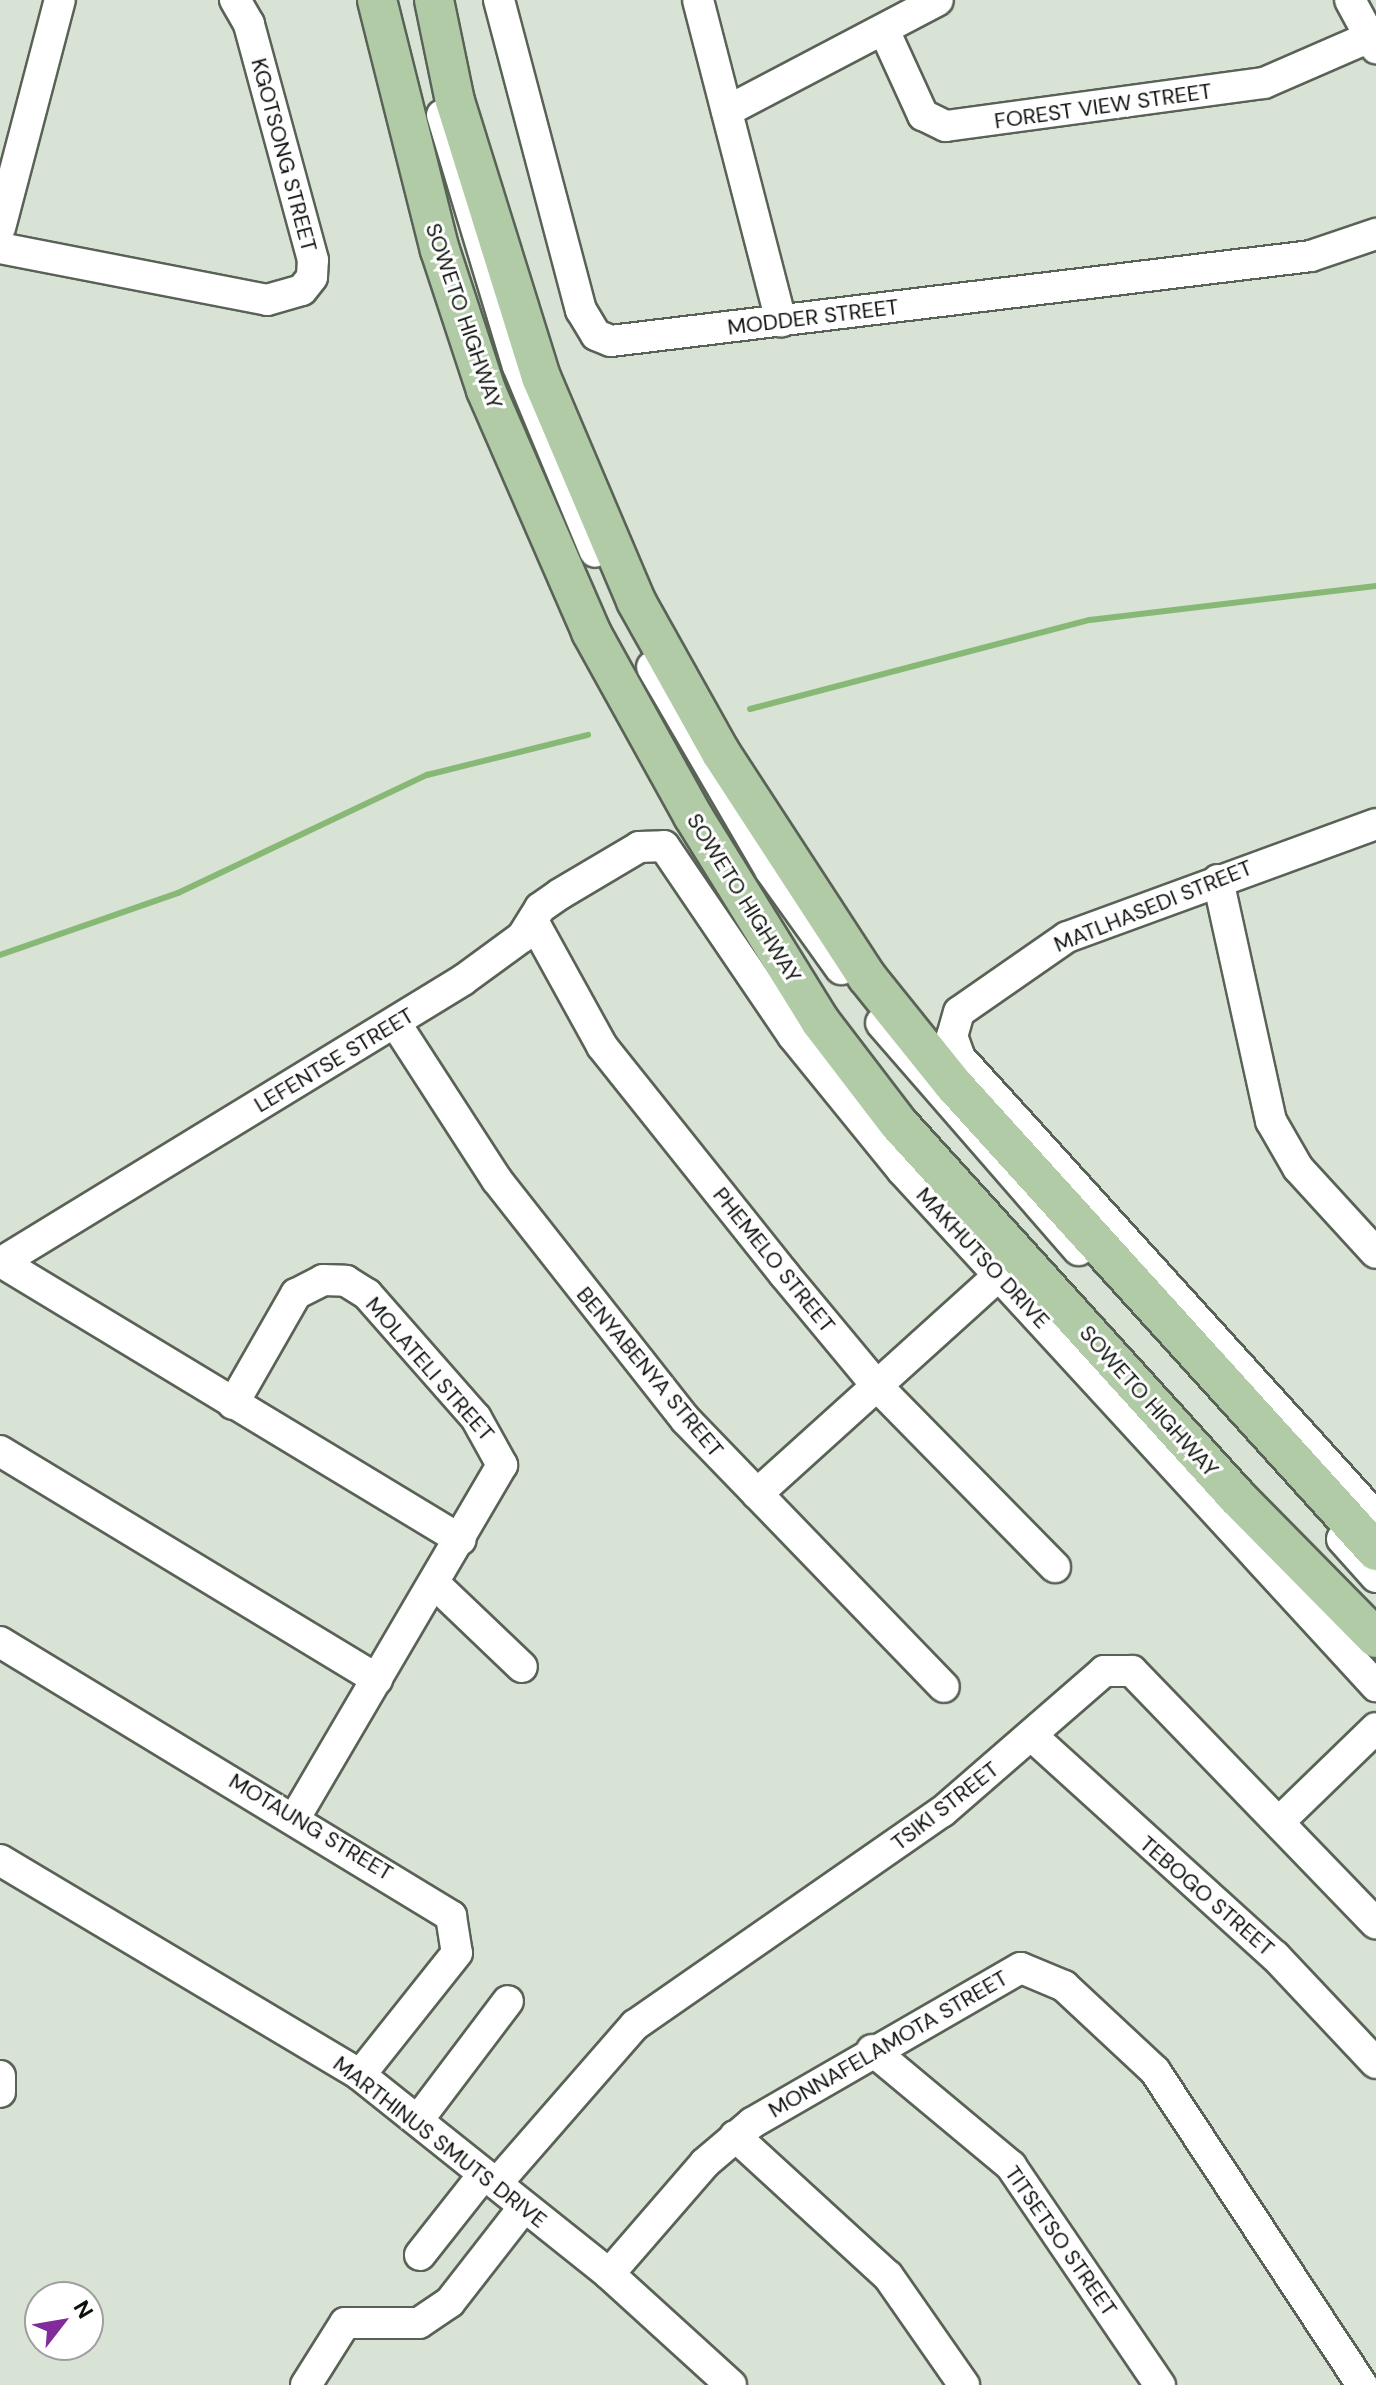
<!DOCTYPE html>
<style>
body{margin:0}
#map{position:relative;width:1376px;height:2385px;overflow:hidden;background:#d9e3d5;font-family:"DM Sans",sans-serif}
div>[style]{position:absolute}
.stream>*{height:6px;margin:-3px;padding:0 3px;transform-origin:3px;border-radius:3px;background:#88b876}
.roads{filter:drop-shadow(2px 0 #596256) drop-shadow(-2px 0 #596256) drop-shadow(0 2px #596256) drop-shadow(0 -2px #596256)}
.minor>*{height:30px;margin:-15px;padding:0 15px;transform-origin:15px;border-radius:15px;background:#fff}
.major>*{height:38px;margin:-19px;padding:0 19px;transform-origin:19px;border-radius:19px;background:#b1cba7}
span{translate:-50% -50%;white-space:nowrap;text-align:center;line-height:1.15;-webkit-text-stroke:6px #fff;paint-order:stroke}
.street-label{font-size:22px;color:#0e120d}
.north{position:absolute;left:24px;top:2281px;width:80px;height:80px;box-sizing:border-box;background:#fff;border:2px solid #9fa09e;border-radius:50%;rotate:59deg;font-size:22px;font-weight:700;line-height:32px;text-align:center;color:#0e120d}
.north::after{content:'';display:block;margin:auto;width:28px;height:36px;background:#812c9a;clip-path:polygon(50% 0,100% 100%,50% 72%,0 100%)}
</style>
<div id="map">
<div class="stream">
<i style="left:750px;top:709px;width:351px;rotate:-14.7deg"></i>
<i style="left:1090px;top:620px;width:288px;rotate:-6.8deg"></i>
<i style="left:0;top:955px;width:188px;rotate:-19.2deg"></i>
<i style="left:178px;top:893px;width:276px;rotate:-25.4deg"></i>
<i style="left:427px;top:775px;width:166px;rotate:-14deg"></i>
</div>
<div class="roads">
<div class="minor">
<i style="left:499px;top:0;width:321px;rotate:75.2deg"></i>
<i style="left:581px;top:310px;width:29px;rotate:59deg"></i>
<i style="left:596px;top:335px;width:16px;rotate:22deg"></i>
<i style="left:611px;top:341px;width:705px;rotate:-6.92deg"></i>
<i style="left:1311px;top:256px;width:69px;rotate:-18.7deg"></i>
<i style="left:698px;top:0;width:332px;rotate:75.5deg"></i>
<i style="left:1350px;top:0;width:55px;rotate:61.6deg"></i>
<i style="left:884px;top:30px;width:94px;rotate:65.4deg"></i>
<i style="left:923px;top:115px;width:25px;rotate:26deg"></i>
<i style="left:946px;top:126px;width:321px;rotate:-7.7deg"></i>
<i style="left:1264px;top:83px;width:116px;rotate:-23.5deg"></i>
<i style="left:727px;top:111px;width:238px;rotate:-27.7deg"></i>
<i style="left:442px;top:115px;width:262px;rotate:73.2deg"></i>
<i style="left:518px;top:366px;width:201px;rotate:67.5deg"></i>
<i style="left:0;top:228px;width:236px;rotate:-75.3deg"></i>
<i style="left:0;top:248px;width:272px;rotate:11deg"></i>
<i style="left:267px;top:300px;width:36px;rotate:-16deg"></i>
<i style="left:302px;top:290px;width:16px;rotate:-52deg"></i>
<i style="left:312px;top:277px;width:17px;rotate:-87deg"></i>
<i style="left:313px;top:260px;width:245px;rotate:-105.2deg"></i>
<i style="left:249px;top:24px;width:28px;rotate:-120deg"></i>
<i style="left:652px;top:667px;width:235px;rotate:59.8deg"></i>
<i style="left:770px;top:870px;width:122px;rotate:54.4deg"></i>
<i style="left:1376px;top:824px;width:329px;rotate:159.9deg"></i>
<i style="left:1067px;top:937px;width:131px;rotate:145.2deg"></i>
<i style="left:959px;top:1012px;width:25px;rotate:106deg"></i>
<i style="left:952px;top:1036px;width:23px;rotate:70deg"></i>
<i style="left:960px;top:1058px;width:619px;rotate:47.81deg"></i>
<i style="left:1218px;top:880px;width:247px;rotate:77.6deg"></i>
<i style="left:1271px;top:1121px;width:54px;rotate:60.1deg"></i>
<i style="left:1298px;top:1168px;width:115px;rotate:47.5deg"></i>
<i style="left:533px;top:921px;width:143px;rotate:61.1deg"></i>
<i style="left:602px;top:1046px;width:292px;rotate:51.4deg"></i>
<i style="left:784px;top:1274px;width:146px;rotate:50.3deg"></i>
<i style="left:877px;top:1386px;width:254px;rotate:45.5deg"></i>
<i style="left:881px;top:1023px;width:301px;rotate:49deg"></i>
<i style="left:396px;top:1024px;width:186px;rotate:57.1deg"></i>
<i style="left:497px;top:1180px;width:305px;rotate:51.8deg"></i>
<i style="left:686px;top:1420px;width:371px;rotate:46deg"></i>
<i style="left:1px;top:1262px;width:537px;rotate:31.15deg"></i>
<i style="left:0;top:1263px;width:543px;rotate:-31.43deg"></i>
<i style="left:463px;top:980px;width:73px;rotate:-36.1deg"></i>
<i style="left:522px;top:937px;width:34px;rotate:-58deg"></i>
<i style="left:540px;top:908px;width:24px;rotate:-35deg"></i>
<i style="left:560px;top:894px;width:92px;rotate:-30.7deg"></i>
<i style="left:639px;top:847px;width:25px;rotate:-2deg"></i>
<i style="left:664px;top:846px;width:230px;rotate:55.8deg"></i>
<i style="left:793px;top:1036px;width:173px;rotate:50.9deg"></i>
<i style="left:902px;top:1170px;width:701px;rotate:47.43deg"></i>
<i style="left:233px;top:1404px;width:127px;rotate:-60.2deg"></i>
<i style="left:296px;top:1294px;width:30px;rotate:-27deg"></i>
<i style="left:323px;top:1280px;width:23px;rotate:2deg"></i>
<i style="left:346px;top:1281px;width:25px;rotate:32deg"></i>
<i style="left:367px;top:1294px;width:165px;rotate:48.7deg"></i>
<i style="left:476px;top:1418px;width:54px;rotate:61deg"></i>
<i style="left:502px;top:1465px;width:409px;rotate:120.4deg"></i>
<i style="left:0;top:1451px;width:441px;rotate:31.2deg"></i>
<i style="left:757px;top:1494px;width:346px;rotate:-42.1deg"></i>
<i style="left:1342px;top:1539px;width:51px;rotate:48.2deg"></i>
<i style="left:435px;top:1584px;width:120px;rotate:43.7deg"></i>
<i style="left:0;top:1642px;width:528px;rotate:31.28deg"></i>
<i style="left:451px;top:1916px;width:37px;rotate:81deg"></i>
<i style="left:457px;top:1953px;width:156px;rotate:128.5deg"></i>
<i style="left:1032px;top:1736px;width:328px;rotate:42.2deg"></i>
<i style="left:1275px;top:1956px;width:147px;rotate:46.7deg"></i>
<i style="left:1281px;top:1820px;width:132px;rotate:-44.1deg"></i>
<i style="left:0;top:1860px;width:419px;rotate:30.8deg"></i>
<i style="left:360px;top:2075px;width:319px;rotate:38.6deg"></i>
<i style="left:609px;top:2274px;width:165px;rotate:42.3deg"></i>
<i style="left:872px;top:2050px;width:181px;rotate:39.8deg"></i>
<i style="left:1011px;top:2166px;width:265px;rotate:55.8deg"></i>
<i style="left:0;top:2076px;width:16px;rotate:90deg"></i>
<i style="left:418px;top:2120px;width:149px;rotate:-52.9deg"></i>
<i style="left:735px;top:2136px;width:207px;rotate:42.5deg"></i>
<i style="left:888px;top:2276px;width:133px;rotate:55.1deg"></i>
<i style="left:497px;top:2183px;width:210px;rotate:-48.9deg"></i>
<i style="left:635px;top:2025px;width:374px;rotate:-34.8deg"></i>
<i style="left:942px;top:1812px;width:215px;rotate:-41deg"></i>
<i style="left:1104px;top:1671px;width:28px"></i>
<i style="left:1132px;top:1671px;width:351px;rotate:46deg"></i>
<i style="left:420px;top:2255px;width:103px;rotate:-51.7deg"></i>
<i style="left:609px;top:2274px;width:147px;rotate:-49.1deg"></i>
<i style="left:705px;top:2163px;width:62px;rotate:-40.4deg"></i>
<i style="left:752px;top:2123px;width:310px;rotate:-30deg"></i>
<i style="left:1021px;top:1968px;width:47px;rotate:22.7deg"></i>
<i style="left:1064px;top:1986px;width:125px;rotate:43deg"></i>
<i style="left:1155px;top:2071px;width:376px;rotate:56.6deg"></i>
<i style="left:306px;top:2385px;width:73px;rotate:-57.8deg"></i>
<i style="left:345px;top:2323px;width:74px"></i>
<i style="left:419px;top:2323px;width:37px;rotate:-34deg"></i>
<i style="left:450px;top:2302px;width:120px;rotate:-52.1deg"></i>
</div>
<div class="major">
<i style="left:377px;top:0;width:258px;rotate:75.9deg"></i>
<i style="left:440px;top:250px;width:147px;rotate:71.8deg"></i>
<i style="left:486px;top:390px;width:264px;rotate:66.5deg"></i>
<i style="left:591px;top:632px;width:210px;rotate:61deg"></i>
<i style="left:693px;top:816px;width:241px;rotate:58.2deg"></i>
<i style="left:820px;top:1021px;width:128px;rotate:52.6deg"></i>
<i style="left:898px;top:1123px;width:505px;rotate:47.81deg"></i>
<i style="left:1237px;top:1497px;width:198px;rotate:45.4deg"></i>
<i style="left:434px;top:0;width:103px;rotate:78.3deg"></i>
<i style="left:455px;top:101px;width:289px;rotate:72.7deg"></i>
<i style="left:541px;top:377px;width:243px;rotate:67deg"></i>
<i style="left:636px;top:601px;width:174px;rotate:60.8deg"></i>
<i style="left:721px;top:753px;width:267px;rotate:56.9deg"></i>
<i style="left:867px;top:977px;width:137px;rotate:51.2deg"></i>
<i style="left:953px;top:1084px;width:630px;rotate:47.83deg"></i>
</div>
</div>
<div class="street-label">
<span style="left:1103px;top:106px;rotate:-8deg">FOREST VIEW STREET</span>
<span style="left:284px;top:155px;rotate:75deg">KGOTSONG STREET</span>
<span style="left:464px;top:316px;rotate:71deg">SOWETO HIGHWAY</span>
<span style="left:813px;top:317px;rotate:-7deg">MODDER STREET</span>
<span style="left:744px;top:898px;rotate:58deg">SOWETO HIGHWAY</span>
<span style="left:1153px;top:906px;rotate:-22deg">MATLHASEDI STREET</span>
<span style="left:334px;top:1060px;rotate:-31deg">LEFENTSE STREET</span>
<span style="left:983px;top:1258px;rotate:47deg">MAKHUTSO DRIVE</span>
<span style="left:774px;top:1260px;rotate:51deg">PHEMELO STREET</span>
<span style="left:430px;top:1369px;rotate:49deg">MOLATELI STREET</span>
<span style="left:650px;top:1372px;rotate:50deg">BENYABENYA STREET</span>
<span style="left:1149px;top:1401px;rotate:48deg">SOWETO HIGHWAY</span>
<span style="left:945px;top:1806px;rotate:-38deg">TSIKI STREET</span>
<span style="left:311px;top:1827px;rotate:31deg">MOTAUNG STREET</span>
<span style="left:1207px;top:1896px;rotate:41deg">TEBOGO STREET</span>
<span style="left:888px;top:2044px;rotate:-30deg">MONNAFELAMOTA STREET</span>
<span style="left:440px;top:2142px;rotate:38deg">MARTHINUS SMUTS DRIVE</span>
<span style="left:1061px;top:2241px;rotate:55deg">TITSETSO STREET</span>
</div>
<div class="north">N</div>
</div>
